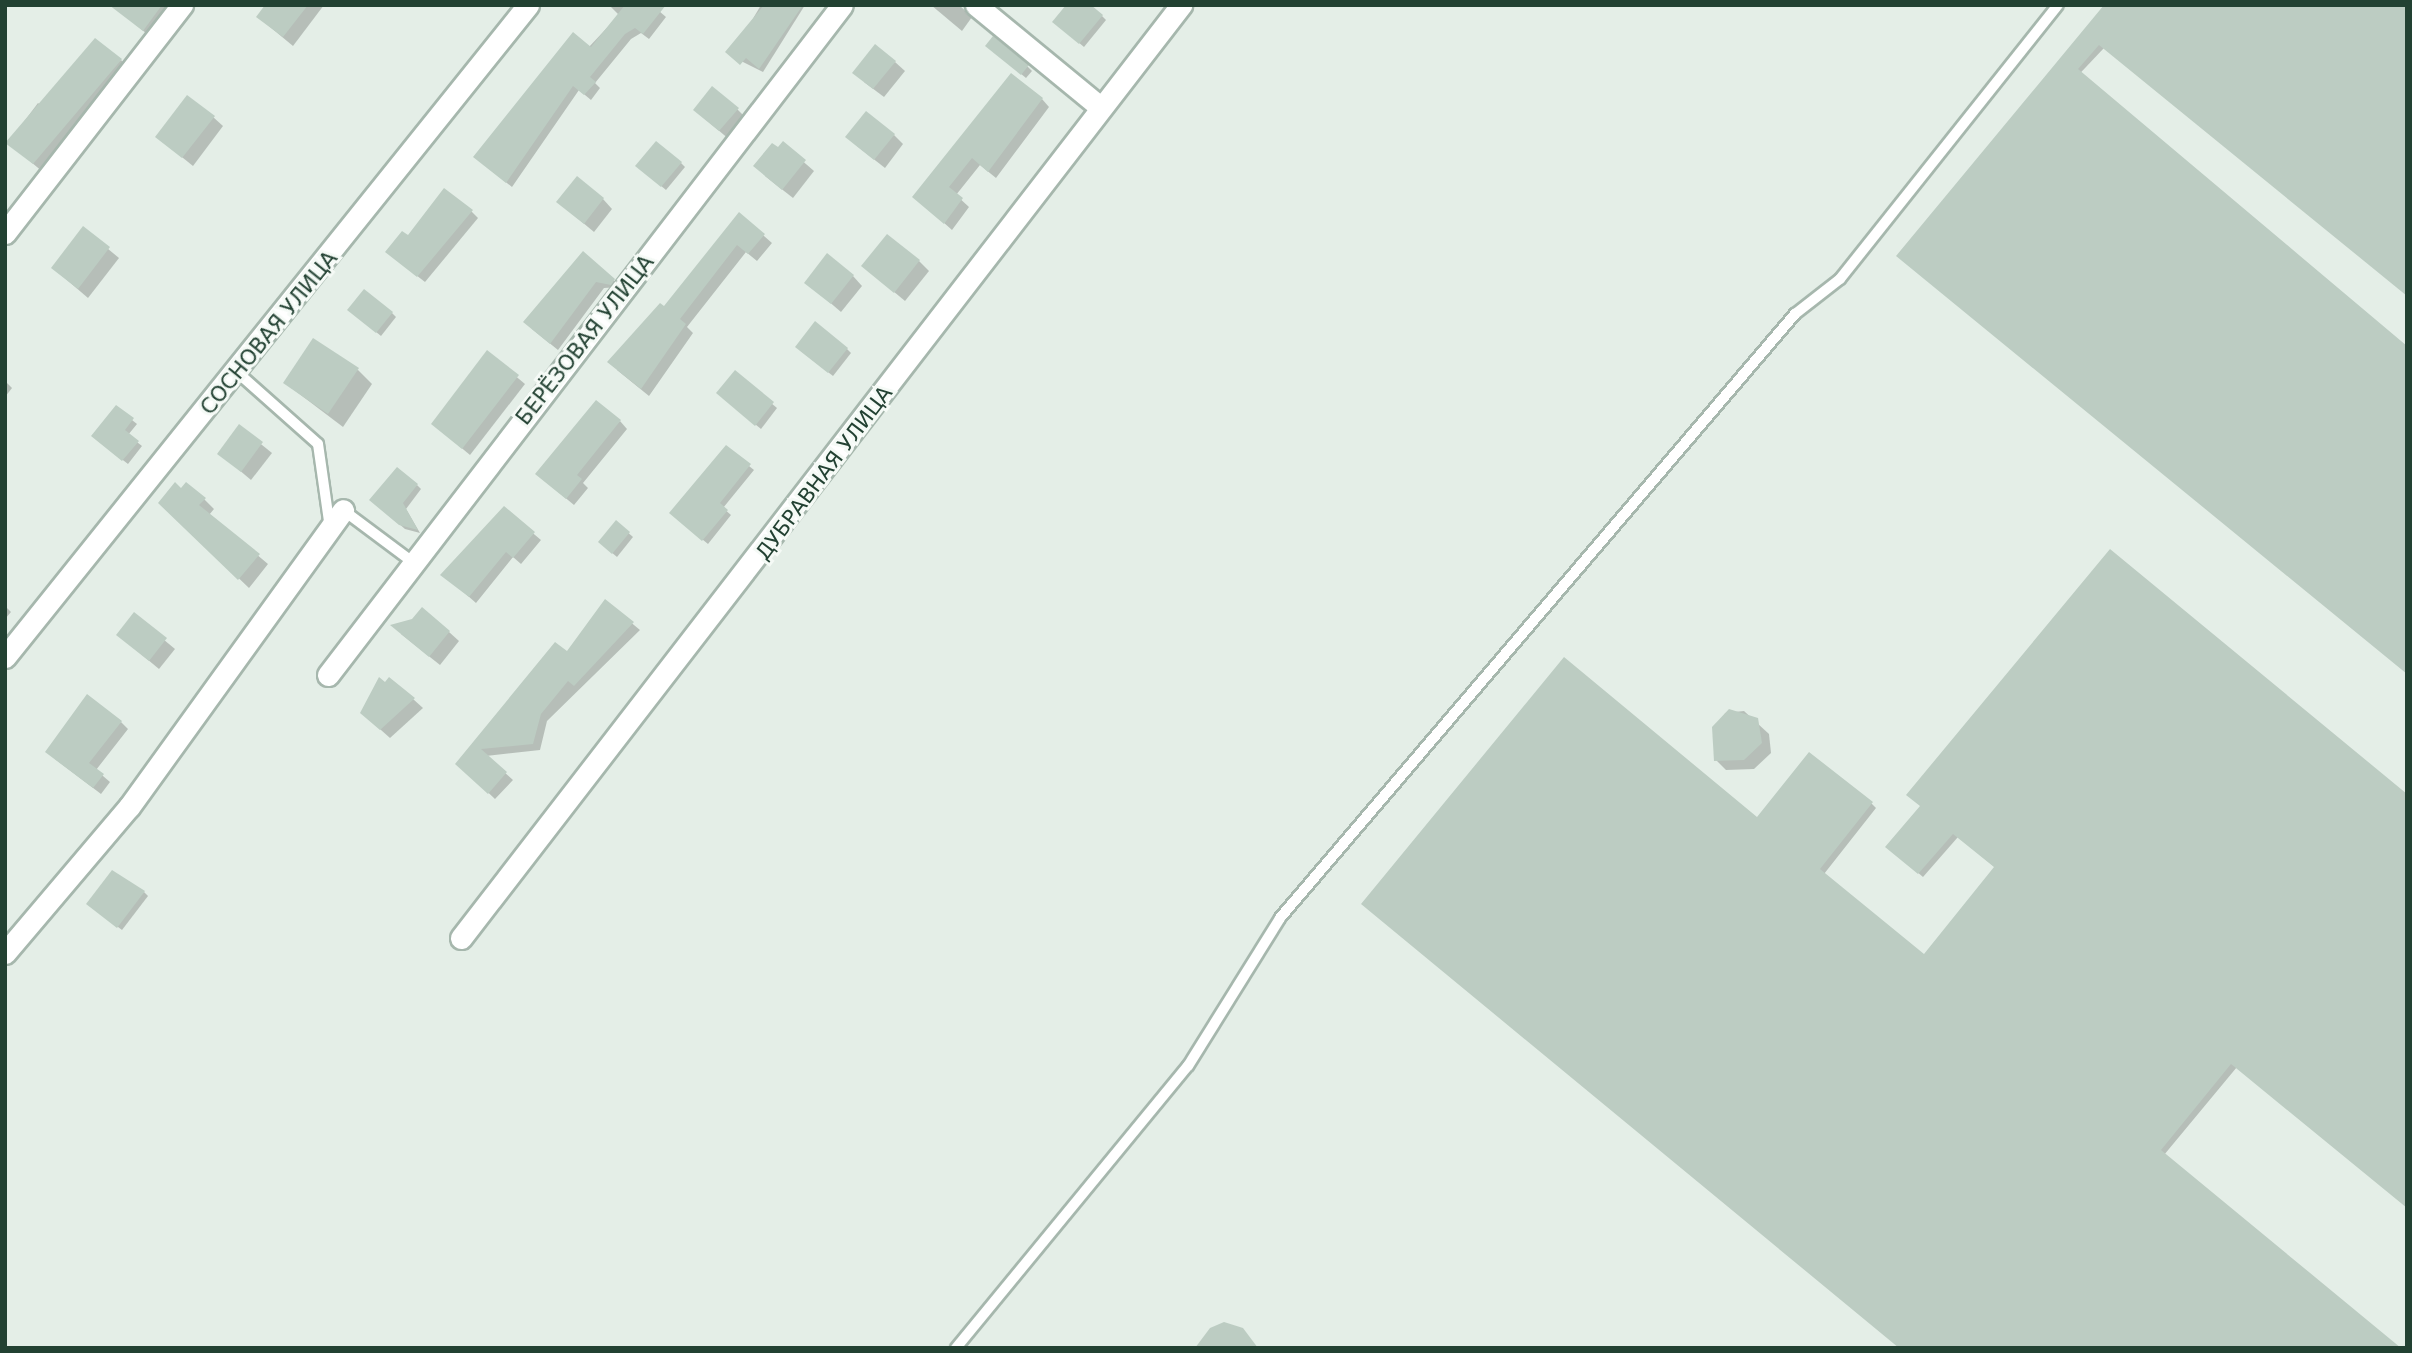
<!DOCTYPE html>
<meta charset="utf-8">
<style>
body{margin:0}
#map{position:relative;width:2412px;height:1353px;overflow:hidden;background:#e4eee7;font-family:"DejaVu Sans",sans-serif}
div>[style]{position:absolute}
.shadow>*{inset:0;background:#0003}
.building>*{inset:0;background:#bcccc2}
.roads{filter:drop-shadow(2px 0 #a6b7ad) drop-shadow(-2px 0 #a6b7ad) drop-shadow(0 2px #a6b7ad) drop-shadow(0 -2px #a6b7ad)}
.lane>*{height:10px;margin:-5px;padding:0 5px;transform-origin:5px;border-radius:5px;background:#fff}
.street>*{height:21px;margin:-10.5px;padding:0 10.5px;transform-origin:10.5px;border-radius:10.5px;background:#fff}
span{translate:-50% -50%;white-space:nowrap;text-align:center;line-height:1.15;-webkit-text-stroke:6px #f5faf6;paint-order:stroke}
.street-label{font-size:21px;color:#224132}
.frame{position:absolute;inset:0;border:7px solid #224132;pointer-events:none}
</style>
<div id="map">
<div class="shadow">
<i style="clip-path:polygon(122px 5px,180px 5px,153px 39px,118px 10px)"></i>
<i style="clip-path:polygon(267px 5px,324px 5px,293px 46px,258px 17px)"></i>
<i style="clip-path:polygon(609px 5px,652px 5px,666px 17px,649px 39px,641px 33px,631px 39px,595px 83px,600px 88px,591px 100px,579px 90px,512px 187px,481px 162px,619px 15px)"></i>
<i style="clip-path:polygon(761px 5px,805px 5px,763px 72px,731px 56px)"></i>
<i style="clip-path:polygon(959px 5px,972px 17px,962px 31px,931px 5px)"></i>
<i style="clip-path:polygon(2106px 5px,2104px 48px,1903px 260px)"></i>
<i style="clip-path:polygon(1102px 16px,1106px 20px,1084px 47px,1059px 26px)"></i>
<i style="clip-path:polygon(992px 50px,1028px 67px,1032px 71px,1026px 78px)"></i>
<i style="clip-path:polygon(121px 60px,130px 69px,43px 172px,8px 143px,38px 103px,44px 108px)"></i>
<i style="clip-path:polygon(895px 62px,905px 71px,884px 97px,864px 82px)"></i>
<i style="clip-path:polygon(1042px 99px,1049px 107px,996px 178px,980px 165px,956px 195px,969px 207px,952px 230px,915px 197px)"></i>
<i style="clip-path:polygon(737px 109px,747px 119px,730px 140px,705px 119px)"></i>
<i style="clip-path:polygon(213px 117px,223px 126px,193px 166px,157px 137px)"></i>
<i style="clip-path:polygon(894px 135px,903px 144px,885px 168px,857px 146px)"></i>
<i style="clip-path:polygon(783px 144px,814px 171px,793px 198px,765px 176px)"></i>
<i style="clip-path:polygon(681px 163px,685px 167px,666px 190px,642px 170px)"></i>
<i style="clip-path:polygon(603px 199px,612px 209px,594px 232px,558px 202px)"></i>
<i style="clip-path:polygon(471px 211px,478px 218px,425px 282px,394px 258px)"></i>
<i style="clip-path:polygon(739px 214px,772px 243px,757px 261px,746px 252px,687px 327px,693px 333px,649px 396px,617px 370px)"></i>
<i style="clip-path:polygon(84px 229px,119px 258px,88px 298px,53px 268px)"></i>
<i style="clip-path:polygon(583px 254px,621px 287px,604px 288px,558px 350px,532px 329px)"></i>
<i style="clip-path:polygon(919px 261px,929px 271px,905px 301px,863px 266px)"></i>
<i style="clip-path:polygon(853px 276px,862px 286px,841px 312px,806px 282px)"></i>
<i style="clip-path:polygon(392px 313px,396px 317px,381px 336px,354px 314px)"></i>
<i style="clip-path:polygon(847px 349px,851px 353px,833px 376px,801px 351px)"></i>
<i style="clip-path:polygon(487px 352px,525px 384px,470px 455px,440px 430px)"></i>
<i style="clip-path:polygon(358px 370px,372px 384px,343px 427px,285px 383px)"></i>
<i style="clip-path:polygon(735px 373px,777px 408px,761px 429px,722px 397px)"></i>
<i style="clip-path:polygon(5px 381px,12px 388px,5px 397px)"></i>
<i style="clip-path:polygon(132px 420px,137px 424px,128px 435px,142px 446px,128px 464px,97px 440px)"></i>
<i style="clip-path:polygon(620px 421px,627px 429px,583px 483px,588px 488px,574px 505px,545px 481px)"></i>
<i style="clip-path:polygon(240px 427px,272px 453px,251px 480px,219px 453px)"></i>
<i style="clip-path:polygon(749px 466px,754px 470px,723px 508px,731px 515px,708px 544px,675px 517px)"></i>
<i style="clip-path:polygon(417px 485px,421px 489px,406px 509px,420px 533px,405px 529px,376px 504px)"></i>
<i style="clip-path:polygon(181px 490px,204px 499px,214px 509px,209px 515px,268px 564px,249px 588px,160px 503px)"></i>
<i style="clip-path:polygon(504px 509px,541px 540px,521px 564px,513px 557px,476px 603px,443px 574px)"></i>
<i style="clip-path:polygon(617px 523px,633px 537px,617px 557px,604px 546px)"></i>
<i style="clip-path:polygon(2110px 551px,2407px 797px,2407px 1207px,2237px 1067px,2164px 1155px,2398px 1348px,1901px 1348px,1363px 903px,1565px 660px,1758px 819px,1809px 754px,1872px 804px,1876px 808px,1824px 874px,1924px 956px,1996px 868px,1958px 837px,1923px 877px,1888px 847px,1922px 806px,1909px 795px)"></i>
<i style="clip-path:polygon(605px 601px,640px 630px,547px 721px,540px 750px,486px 756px,513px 780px,495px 799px,458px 764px,567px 654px)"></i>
<i style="clip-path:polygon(5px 606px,11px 612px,5px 619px)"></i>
<i style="clip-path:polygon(134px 615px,175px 649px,159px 669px,118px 635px)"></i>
<i style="clip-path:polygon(449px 632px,459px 641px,440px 665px,401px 634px)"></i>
<i style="clip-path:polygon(413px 699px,423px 708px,390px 738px,372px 722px)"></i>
<i style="clip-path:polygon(1744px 711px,1769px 734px,1771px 753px,1754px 769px,1726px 770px,1716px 760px,1725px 713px)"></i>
<i style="clip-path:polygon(121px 722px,128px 729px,96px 770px,110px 782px,101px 794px,55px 759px)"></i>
<i style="clip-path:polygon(144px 892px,148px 896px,122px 930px,93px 908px)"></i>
</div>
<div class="building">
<i style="clip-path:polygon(109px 5px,162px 5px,143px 31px)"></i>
<i style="clip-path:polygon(265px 5px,308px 5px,283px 37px,256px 17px)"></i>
<i style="clip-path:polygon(625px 5px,666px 5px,643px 34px,635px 28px,625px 34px,590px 77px,596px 82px,584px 95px,573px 86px,506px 183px,473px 157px,573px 32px,591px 47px)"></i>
<i style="clip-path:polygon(764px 5px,803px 5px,759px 69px,746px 58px,740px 65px,725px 52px)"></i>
<i style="clip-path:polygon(1066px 5px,1091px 5px,1103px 15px,1079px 44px,1052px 22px)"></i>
<i style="clip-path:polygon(2104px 5px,2407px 5px,2407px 296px,2099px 45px,2078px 69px,2407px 346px,2407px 674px,1896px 256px)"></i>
<i style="clip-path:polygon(993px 36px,1029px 65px,1021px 75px,985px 46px)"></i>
<i style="clip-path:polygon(95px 38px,122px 59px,33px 164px,5px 143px)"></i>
<i style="clip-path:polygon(875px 44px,896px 61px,873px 89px,852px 73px)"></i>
<i style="clip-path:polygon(1011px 73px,1043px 98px,988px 172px,972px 158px,949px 187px,963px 198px,944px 224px,912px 197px)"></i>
<i style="clip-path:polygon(712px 86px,739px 108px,719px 131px,693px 110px)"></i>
<i style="clip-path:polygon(187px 95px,215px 116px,182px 158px,155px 137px)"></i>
<i style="clip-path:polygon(866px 111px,895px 134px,874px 160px,845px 137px)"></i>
<i style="clip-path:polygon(656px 141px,682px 162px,661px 187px,635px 166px)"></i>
<i style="clip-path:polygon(783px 141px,806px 160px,782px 190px,753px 166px,772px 143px,778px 147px)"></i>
<i style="clip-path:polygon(577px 176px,604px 198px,584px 224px,556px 202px)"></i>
<i style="clip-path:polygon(444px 188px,473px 210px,417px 277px,385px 252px,402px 231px,408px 235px)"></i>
<i style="clip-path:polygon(739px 212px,765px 234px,748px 254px,737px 245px,680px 319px,686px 324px,641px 389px,607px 362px,660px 303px,664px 306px)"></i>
<i style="clip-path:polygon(83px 226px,110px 247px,78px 289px,51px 268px)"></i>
<i style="clip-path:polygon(887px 234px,920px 260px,894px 293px,861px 266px)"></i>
<i style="clip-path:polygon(583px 251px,615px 279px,611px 285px,596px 282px,550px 344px,523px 322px)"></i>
<i style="clip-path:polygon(827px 253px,854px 275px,831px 304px,804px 283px)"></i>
<i style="clip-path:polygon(364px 289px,393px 312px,376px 333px,347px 310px)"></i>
<i style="clip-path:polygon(815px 321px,848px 348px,828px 373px,795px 347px)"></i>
<i style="clip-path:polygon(313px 338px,359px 368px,328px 414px,283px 383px)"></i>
<i style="clip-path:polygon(487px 350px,519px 375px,462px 449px,431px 424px)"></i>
<i style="clip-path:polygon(735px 370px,774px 402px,755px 426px,716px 393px)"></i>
<i style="clip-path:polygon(596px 400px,621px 420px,577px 475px,582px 479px,566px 499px,535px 474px)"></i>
<i style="clip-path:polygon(116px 405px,134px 418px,125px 430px,139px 441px,122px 461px,91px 436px)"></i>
<i style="clip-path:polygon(239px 424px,263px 442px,241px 472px,217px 454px)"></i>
<i style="clip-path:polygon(726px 445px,751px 464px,720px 503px,728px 510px,702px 541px,669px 513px)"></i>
<i style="clip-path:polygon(397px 467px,418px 484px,403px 503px,418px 530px,399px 525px,369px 500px)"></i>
<i style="clip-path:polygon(175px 482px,181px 488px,186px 482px,206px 498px,199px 505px,260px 554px,238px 580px,158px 503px)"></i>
<i style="clip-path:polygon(504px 506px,535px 532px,513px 558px,506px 552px,469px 597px,440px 575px)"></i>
<i style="clip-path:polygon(616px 520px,630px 532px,612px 554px,598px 542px)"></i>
<i style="clip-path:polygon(2110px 549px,2407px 794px,2407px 1208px,2231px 1064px,2161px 1150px,2401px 1348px,1899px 1348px,1361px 904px,1564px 657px,1757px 817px,1809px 752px,1873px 802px,1820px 869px,1924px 954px,1994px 867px,1953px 834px,1918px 874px,1885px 847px,1920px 806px,1906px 795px)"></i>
<i style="clip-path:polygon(605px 599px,634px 622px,574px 686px,568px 681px,541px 714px,533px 744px,481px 749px,507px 772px,488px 794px,455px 764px,555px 642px,567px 651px)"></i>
<i style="clip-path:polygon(422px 607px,450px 631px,429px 657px,390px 625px,412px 619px)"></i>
<i style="clip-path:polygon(134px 612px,167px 638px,149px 661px,116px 635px)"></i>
<i style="clip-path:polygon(379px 677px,385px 682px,389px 677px,415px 698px,380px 730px,360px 713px)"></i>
<i style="clip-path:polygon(87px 694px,122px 721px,89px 763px,104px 774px,93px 788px,45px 752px)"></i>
<i style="clip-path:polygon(1729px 709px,1758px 718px,1762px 743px,1744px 760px,1714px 761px,1712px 727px)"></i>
<i style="clip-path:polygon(112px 870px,145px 891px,117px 928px,86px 904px)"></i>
<i style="clip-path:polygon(1224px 1322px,1243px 1328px,1258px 1348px,1195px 1348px,1210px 1328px)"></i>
</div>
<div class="roads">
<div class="lane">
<i style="left:237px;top:372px;width:108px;rotate:41.6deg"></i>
<i style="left:318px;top:444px;width:85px;rotate:81.9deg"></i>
<i style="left:343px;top:510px;width:89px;rotate:36.7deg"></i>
<i style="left:956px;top:1348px;width:365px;rotate:-50.6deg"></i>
<i style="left:1188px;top:1066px;width:174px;rotate:-58.1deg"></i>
<i style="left:1280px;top:918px;width:794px;rotate:-49.55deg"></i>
<i style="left:1795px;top:314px;width:57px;rotate:-37.9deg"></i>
<i style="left:1840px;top:279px;width:350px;rotate:-51.5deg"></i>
</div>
<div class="street">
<i style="left:976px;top:5px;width:159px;rotate:39.4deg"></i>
<i style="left:5px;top:233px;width:289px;rotate:-52.2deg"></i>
<i style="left:5px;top:657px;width:836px;rotate:-51.27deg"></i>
<i style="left:328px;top:675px;width:844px;rotate:-52.51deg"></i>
<i style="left:461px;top:938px;width:1179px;rotate:-52.34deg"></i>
<i style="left:5px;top:953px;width:192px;rotate:-49.7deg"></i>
<i style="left:129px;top:807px;width:366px;rotate:-54.2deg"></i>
</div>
</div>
<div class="street-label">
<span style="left:269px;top:333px;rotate:-51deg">СОСНОВАЯ УЛИЦА</span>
<span style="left:585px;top:340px;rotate:-52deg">БЕРЁЗОВАЯ УЛИЦА</span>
<span style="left:824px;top:473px;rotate:-53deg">ДУБРАВНАЯ УЛИЦА</span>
</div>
<div class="frame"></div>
</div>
